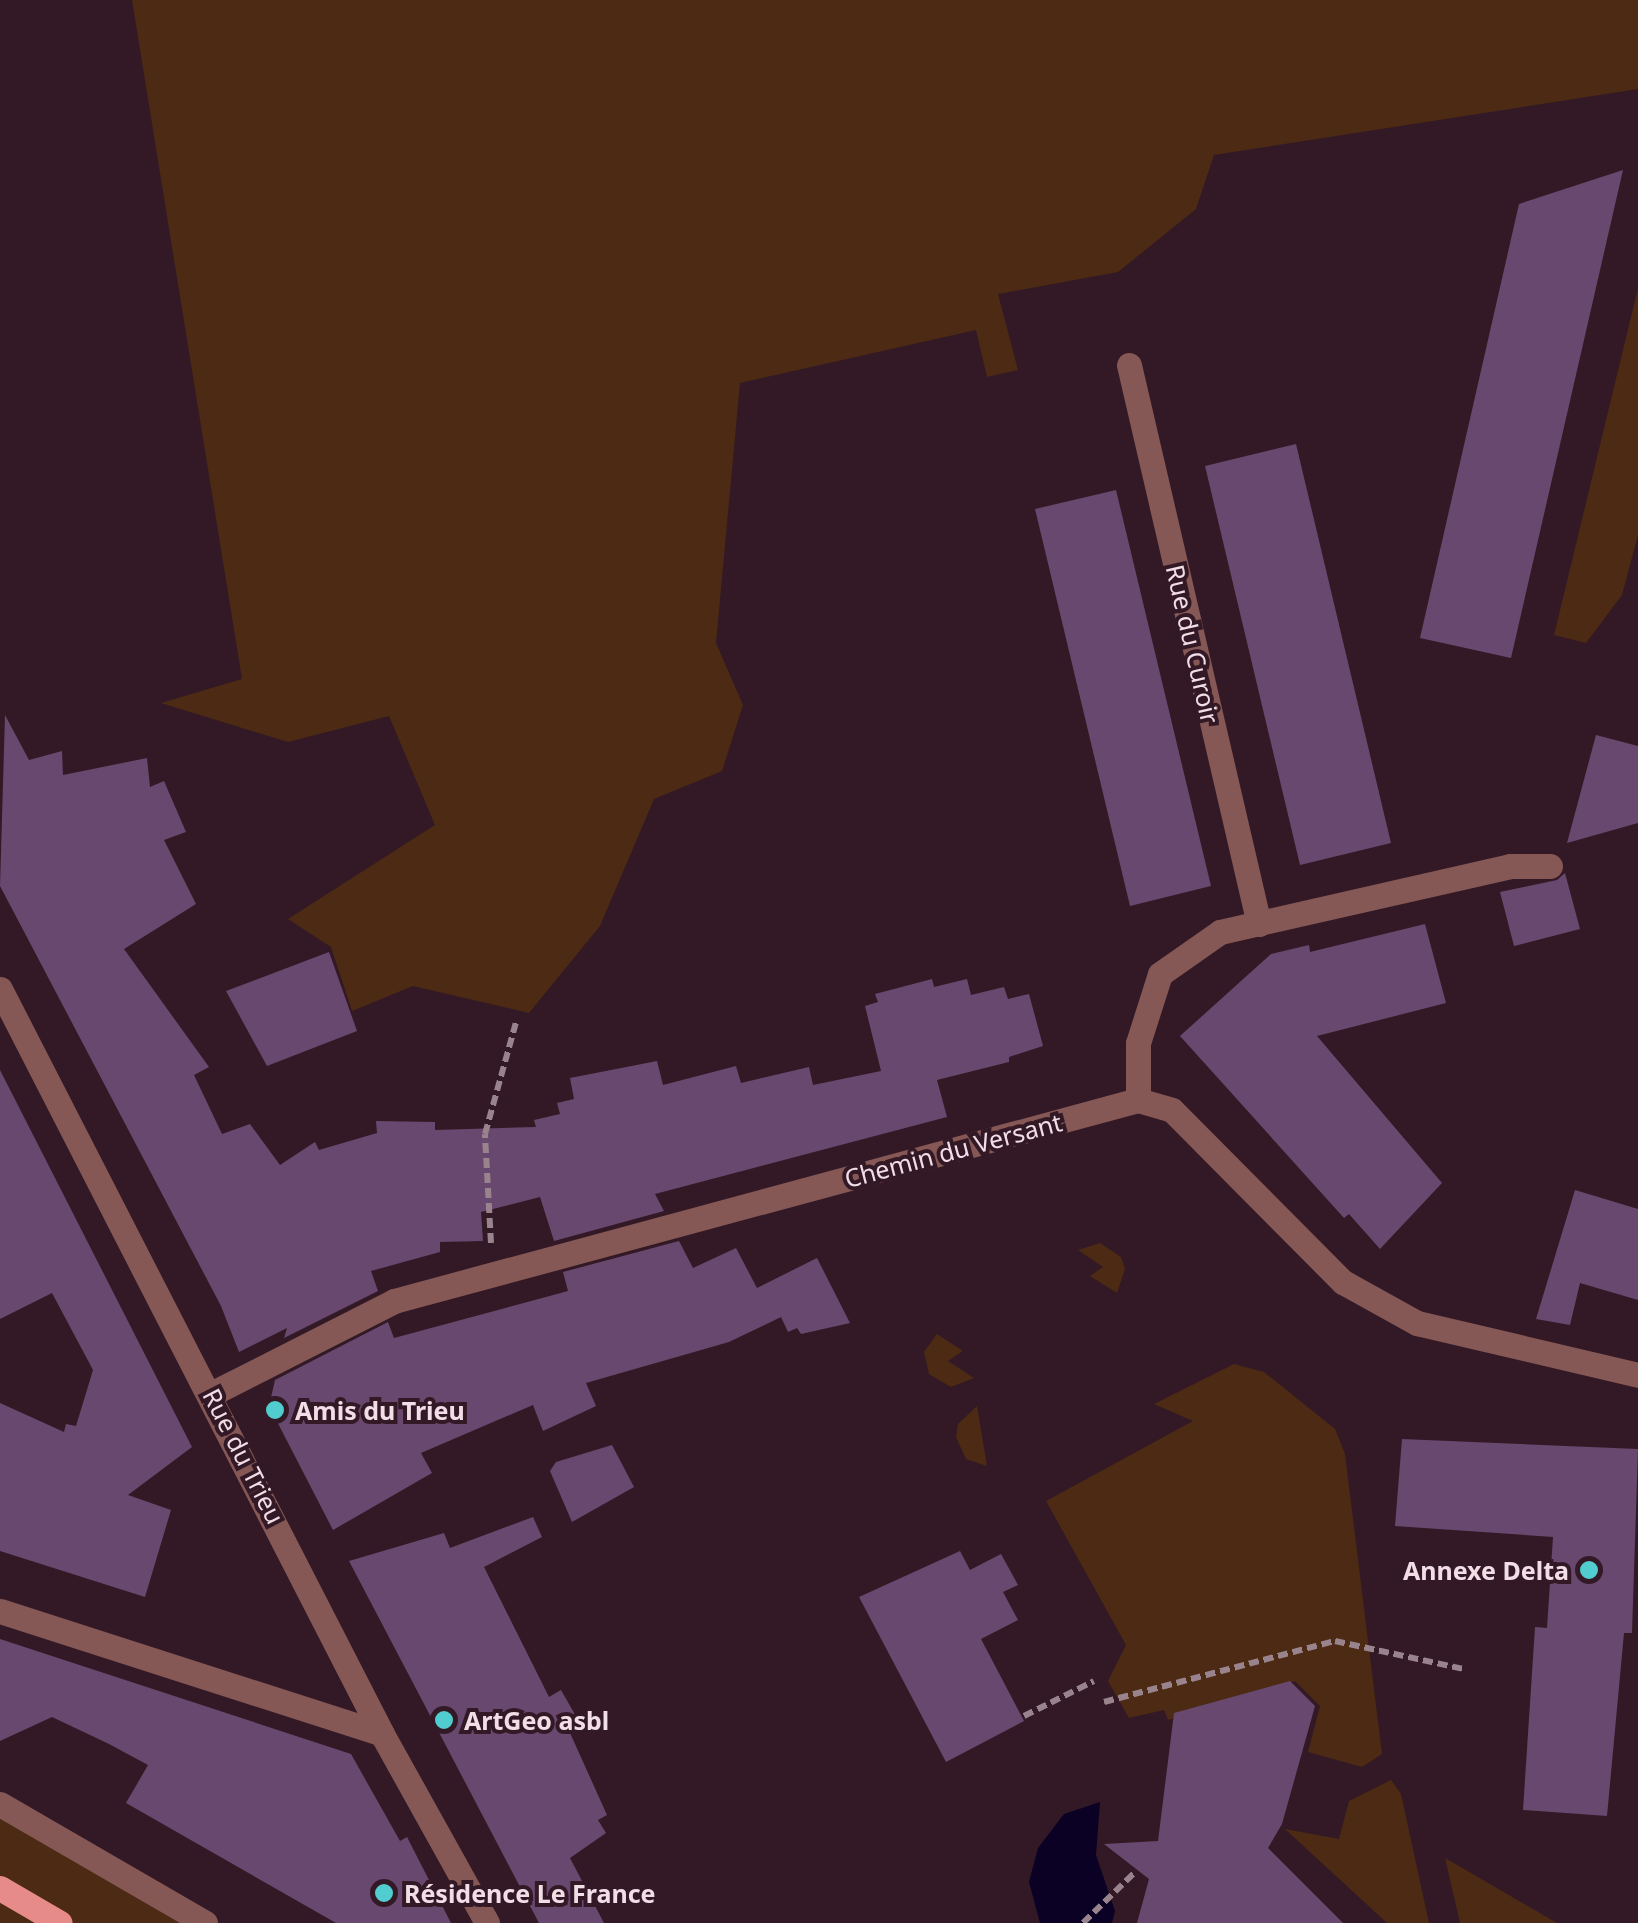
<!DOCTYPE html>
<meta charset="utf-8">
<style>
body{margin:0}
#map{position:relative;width:1638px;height:1923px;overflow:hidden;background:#331925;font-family:"Noto Sans",sans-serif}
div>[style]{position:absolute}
.green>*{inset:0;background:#4c2a14}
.water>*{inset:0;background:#0a0124}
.building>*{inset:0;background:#68486f}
.path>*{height:6px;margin-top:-3px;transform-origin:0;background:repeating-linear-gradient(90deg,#99838d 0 10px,transparent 0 15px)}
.street>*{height:25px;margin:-12.5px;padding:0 12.5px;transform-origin:12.5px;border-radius:12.5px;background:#855856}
.primary>*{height:25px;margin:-12.5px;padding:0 12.5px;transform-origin:12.5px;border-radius:12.5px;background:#e78b8a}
.dots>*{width:28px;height:28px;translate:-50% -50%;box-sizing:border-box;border:5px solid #331925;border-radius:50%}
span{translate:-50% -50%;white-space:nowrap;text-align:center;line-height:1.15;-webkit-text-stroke:8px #331925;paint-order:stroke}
.street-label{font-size:25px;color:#f1dee6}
.poi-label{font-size:25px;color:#f1dee6;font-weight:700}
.left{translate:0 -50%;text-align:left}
.right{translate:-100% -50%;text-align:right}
</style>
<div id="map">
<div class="green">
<i style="clip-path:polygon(132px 0,1638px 0,1638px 89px,1214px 155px,1196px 209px,1118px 272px,998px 294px,1018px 370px,987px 377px,976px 330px,740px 383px,716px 643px,743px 705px,722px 771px,654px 799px,600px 926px,529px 1013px,413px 986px,352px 1011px,331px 947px,288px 919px,435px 825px,389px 716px,288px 742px,161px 703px,242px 679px)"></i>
<i style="clip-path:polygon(1638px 288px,1638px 535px,1622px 595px,1586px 643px,1554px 635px)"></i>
<i style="clip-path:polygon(1100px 1243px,1121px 1257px,1125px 1269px,1117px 1293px,1090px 1276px,1103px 1267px,1078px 1250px)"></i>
<i style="clip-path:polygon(937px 1334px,963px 1351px,948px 1361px,974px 1378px,951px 1387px,929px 1374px,924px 1352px)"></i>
<i style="clip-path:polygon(1234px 1364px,1264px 1372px,1335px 1429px,1345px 1454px,1382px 1754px,1362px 1767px,1308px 1752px,1320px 1706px,1295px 1681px,1168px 1720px,1164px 1710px,1129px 1718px,1108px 1681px,1126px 1645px,1046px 1501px,1193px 1421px,1154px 1404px)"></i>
<i style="clip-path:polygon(977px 1406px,987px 1466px,966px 1459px,956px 1437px,958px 1424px)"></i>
<i style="clip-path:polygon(1391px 1780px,1401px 1794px,1429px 1923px,1387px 1923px,1285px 1829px,1339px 1839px,1349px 1801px)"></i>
<i style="clip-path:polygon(0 1804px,205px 1923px,0 1923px)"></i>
<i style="clip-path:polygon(1445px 1858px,1557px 1923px,1460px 1923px)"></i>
</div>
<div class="water">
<i style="clip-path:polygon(1100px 1802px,1096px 1855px,1115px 1911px,1112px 1923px,1040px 1923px,1029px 1882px,1038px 1848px,1064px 1814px)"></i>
</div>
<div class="building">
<i style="clip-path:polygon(1623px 170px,1511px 658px,1420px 638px,1519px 204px)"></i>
<i style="clip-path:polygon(1296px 444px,1391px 843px,1300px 865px,1205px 466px)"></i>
<i style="clip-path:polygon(1116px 490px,1211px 886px,1130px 906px,1035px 509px)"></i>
<i style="clip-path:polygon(5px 715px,29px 760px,62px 751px,63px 775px,147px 758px,150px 787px,164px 781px,186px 832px,164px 840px,196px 904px,124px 949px,209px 1067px,194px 1075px,222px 1134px,250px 1124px,280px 1165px,315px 1142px,319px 1150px,377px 1133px,376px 1121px,435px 1122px,435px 1130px,536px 1127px,534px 1120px,560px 1114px,557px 1103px,574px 1099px,570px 1078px,657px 1061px,663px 1085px,736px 1066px,741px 1083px,809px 1067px,813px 1085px,881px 1071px,865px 1006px,878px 1002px,875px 994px,932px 979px,934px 987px,967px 979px,971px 995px,1004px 987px,1008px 999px,1029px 994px,1043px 1046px,1009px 1057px,1009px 1062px,937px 1080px,947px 1117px,655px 1194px,664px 1211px,554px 1241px,540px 1197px,481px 1212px,483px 1241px,440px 1242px,440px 1252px,371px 1271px,378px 1291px,284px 1338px,287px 1328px,239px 1352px,221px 1306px,0 886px)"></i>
<i style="clip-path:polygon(1596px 735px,1638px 746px,1638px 823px,1567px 843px)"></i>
<i style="clip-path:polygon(1565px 873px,1580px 929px,1514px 946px,1500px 892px,1557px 880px)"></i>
<i style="clip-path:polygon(1425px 924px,1446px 1003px,1317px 1036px,1442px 1183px,1380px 1249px,1349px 1214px,1344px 1218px,1180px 1036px,1271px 954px,1309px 945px,1310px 952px)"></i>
<i style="clip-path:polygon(329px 952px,357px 1031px,267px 1066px,226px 991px)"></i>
<i style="clip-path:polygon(0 1070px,192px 1447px,128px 1495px,171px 1510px,145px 1597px,0 1551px,0 1403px,64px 1432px,66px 1424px,76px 1426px,93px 1370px,52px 1293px,0 1319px)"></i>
<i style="clip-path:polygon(1575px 1190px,1638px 1209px,1638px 1300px,1580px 1283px,1570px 1325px,1536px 1319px)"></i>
<i style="clip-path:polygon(679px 1241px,693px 1268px,736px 1248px,757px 1288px,817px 1258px,850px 1323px,801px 1334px,797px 1328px,788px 1332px,781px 1317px,729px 1342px,586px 1383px,596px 1406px,543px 1431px,533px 1405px,421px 1453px,432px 1473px,333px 1530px,269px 1406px,275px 1380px,388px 1322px,394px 1338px,568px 1291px,563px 1272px)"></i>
<i style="clip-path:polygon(1402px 1439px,1638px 1449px,1632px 1633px,1624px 1633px,1607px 1816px,1523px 1810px,1535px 1627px,1547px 1628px,1553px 1537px,1395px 1526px)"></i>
<i style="clip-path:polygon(612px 1445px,634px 1487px,572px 1522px,550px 1471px,556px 1462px)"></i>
<i style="clip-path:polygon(533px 1517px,542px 1537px,484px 1567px,549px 1697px,561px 1690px,577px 1718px,566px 1724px,607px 1815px,598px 1820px,606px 1833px,570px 1858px,604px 1923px,539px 1923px,349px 1561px,444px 1533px,450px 1548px)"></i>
<i style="clip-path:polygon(960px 1551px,970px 1570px,1001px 1554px,1018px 1585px,1003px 1592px,1018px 1620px,981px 1639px,1024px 1721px,946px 1762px,859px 1597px)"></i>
<i style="clip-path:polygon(0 1639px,351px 1754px,400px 1841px,407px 1837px,451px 1923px,336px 1923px,126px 1803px,148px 1765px,109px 1744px,52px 1717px,0 1741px)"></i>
<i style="clip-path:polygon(1290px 1681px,1315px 1706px,1282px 1824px,1268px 1848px,1343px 1923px,1137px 1923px,1149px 1879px,1104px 1844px,1158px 1841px,1174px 1713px)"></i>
</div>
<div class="path">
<i style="left:491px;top:1243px;width:109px;rotate:-93.2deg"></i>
<i style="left:485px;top:1134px;width:119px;rotate:-74.5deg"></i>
<i style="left:1104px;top:1702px;width:239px;rotate:-14.8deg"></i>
<i style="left:1335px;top:1641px;width:131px;rotate:12.3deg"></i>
<i style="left:1024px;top:1716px;width:78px;rotate:-26.6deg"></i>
<i style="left:1083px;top:1923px;width:71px;rotate:-44.4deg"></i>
</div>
<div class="street">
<i style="left:1129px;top:365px;width:574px;rotate:76.91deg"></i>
<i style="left:0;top:989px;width:837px;rotate:62.85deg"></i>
<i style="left:382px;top:1734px;width:216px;rotate:60.9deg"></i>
<i style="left:1138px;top:1100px;width:57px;rotate:-90deg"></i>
<i style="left:1138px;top:1043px;width:72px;rotate:-72.3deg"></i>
<i style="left:1160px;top:974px;width:73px;rotate:-35deg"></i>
<i style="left:1220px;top:932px;width:297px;rotate:-12.8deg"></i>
<i style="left:1510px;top:866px;width:40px"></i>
<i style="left:213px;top:1393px;width:203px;rotate:-26.9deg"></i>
<i style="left:394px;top:1301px;width:771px;rotate:-15.12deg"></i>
<i style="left:1138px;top:1100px;width:35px;rotate:16deg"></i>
<i style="left:1172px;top:1110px;width:243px;rotate:45.2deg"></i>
<i style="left:1343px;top:1282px;width:85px;rotate:29deg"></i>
<i style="left:1417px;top:1323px;width:227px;rotate:13.2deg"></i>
<i style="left:0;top:1611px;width:401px;rotate:17.8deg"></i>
<i style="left:0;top:1804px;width:237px;rotate:30.1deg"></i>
</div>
<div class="primary">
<i style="left:0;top:1888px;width:69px;rotate:30.3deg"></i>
</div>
<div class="dots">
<i style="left:275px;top:1410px;background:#52cdcf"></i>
<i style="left:1589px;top:1570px;background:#52cdcf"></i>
<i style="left:444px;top:1720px;background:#52cdcf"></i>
<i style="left:384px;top:1893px;background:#52cdcf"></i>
</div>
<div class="street-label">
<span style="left:1193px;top:644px;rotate:77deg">Rue du Curoir</span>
<span style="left:953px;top:1150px;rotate:-15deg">Chemin du Versant</span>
<span style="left:244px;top:1456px;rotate:63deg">Rue du Trieu</span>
</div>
<div class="poi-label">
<span class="left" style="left:295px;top:1410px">Amis du Trieu</span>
<span class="right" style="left:1569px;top:1570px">Annexe Delta</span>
<span class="left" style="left:464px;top:1720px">ArtGeo asbl</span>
<span class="left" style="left:404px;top:1893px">Résidence Le France</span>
</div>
</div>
